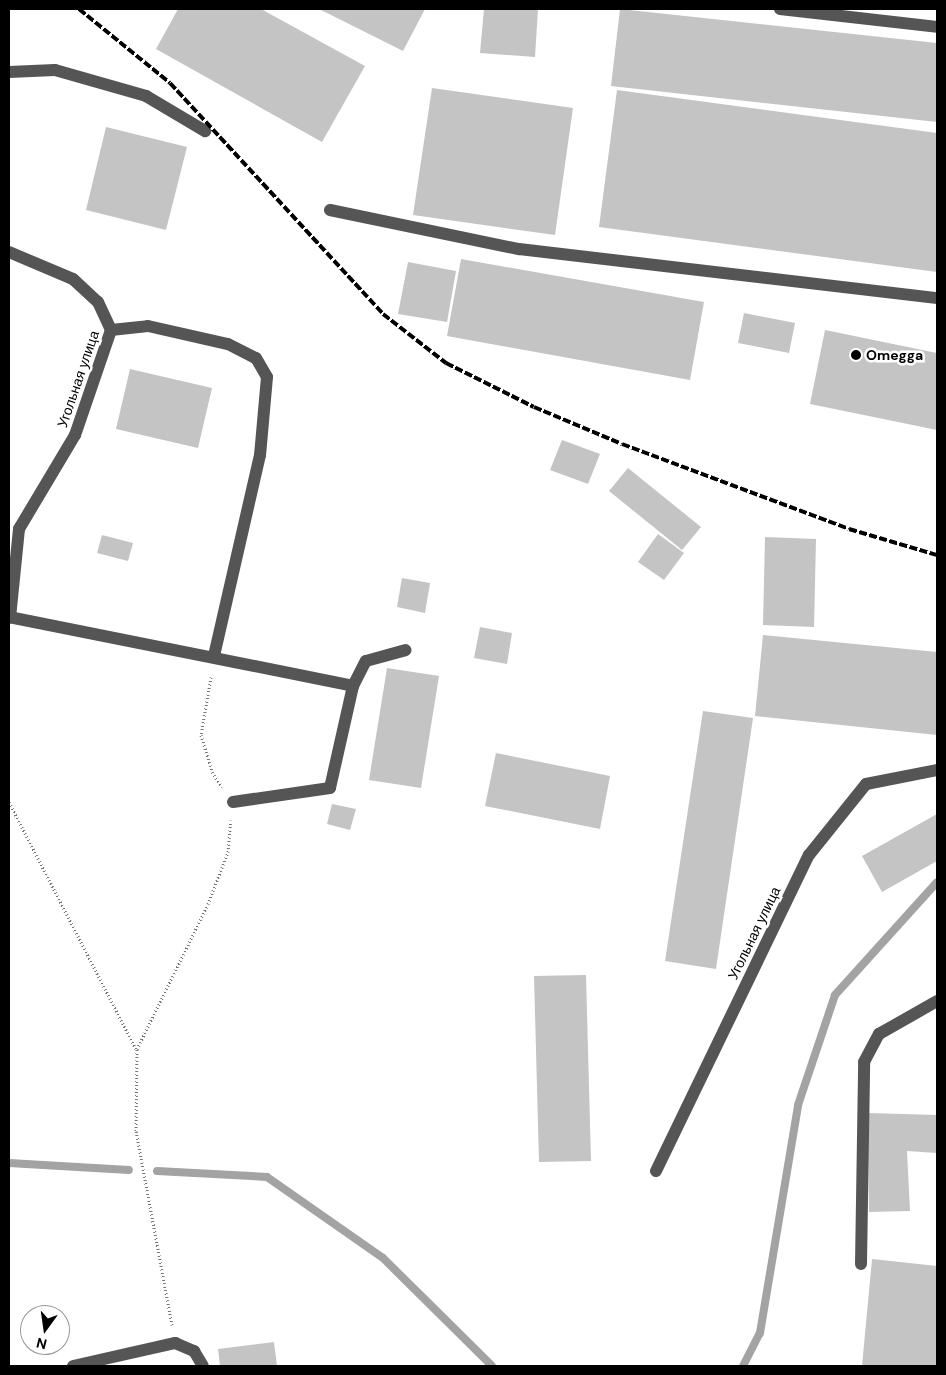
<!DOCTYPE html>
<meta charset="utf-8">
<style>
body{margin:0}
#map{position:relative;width:946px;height:1375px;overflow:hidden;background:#fff;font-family:"DM Sans",sans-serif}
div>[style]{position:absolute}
.stream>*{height:8px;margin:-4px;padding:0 4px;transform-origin:4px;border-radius:4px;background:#a3a3a3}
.building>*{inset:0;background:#c4c4c4}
.path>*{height:3px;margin-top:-1.5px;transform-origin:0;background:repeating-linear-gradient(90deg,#777 0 1px,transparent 0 3.5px)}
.minor>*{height:12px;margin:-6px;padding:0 6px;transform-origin:6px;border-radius:6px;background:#555}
.rail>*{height:4px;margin-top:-2px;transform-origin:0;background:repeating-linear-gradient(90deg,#000 0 8px,transparent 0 10.5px)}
.dots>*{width:14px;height:14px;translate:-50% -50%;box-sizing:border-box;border:2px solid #fff;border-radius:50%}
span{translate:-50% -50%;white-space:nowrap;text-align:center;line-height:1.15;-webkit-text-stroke:5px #fff;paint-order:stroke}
.poi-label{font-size:14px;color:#000;font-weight:700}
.left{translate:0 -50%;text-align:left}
.street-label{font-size:14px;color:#000}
.frame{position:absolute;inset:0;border:10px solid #000;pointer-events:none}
.north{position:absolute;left:20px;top:1305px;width:50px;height:50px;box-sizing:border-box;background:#fff;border:1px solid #999;border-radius:50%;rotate:194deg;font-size:14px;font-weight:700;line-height:20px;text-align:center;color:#000}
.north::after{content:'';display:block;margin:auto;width:18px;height:22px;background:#000;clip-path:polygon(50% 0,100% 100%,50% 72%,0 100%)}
</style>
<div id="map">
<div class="stream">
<i style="left:9px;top:1163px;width:120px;rotate:3.3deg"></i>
<i style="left:157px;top:1171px;width:110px;rotate:3.1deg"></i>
<i style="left:267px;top:1177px;width:141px;rotate:34.9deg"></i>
<i style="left:383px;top:1258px;width:153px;rotate:44.7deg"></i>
<i style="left:743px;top:1366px;width:37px;rotate:-63deg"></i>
<i style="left:760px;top:1333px;width:231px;rotate:-80.5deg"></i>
<i style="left:798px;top:1105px;width:116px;rotate:-71.4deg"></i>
<i style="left:835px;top:995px;width:152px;rotate:-47.9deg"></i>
</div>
<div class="building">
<i style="clip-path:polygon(178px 9px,261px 9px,365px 66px,322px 142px,156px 49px)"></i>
<i style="clip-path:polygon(319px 9px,425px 9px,403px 51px)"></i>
<i style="clip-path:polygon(484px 9px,538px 9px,535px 57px,480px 53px)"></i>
<i style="clip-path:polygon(620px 9px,937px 43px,937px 122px,611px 86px)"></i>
<i style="clip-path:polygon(432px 88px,573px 108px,555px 235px,413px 215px)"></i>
<i style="clip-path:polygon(617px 90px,937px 133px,937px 272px,599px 227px)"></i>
<i style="clip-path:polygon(106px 127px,187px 147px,166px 230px,86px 210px)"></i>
<i style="clip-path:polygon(461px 259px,704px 302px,690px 380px,447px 336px)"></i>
<i style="clip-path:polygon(408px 262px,456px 271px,447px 322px,398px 314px)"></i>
<i style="clip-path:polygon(744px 313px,795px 323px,789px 353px,738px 343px)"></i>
<i style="clip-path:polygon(825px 330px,937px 353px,937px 430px,810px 404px)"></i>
<i style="clip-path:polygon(130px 369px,212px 388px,198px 448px,116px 429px)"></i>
<i style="clip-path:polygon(562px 440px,600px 454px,588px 484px,550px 470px)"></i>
<i style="clip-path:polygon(628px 468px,701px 527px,682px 550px,609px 491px)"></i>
<i style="clip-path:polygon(658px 534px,684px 553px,664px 580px,638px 562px)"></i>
<i style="clip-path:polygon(102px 535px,133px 543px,128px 561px,97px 553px)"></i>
<i style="clip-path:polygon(765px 537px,816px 539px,814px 627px,763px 625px)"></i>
<i style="clip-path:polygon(402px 578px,430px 583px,425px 613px,397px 607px)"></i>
<i style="clip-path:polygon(480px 627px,512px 633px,507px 664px,474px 658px)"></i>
<i style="clip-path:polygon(763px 635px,937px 652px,937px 735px,755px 716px)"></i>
<i style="clip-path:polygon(387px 668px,439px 676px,421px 788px,369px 780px)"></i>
<i style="clip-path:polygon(703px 711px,753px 718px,716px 969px,665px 961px)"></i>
<i style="clip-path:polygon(496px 753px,610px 776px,600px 829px,485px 806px)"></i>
<i style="clip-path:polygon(332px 804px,356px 809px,350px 830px,327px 824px)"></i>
<i style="clip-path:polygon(937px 814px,937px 861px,882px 892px,862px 856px)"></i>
<i style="clip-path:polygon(586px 975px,591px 1161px,539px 1162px,534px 976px)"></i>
<i style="clip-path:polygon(868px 1113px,937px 1115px,937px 1153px,907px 1151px,910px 1211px,869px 1212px)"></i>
<i style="clip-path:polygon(872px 1259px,937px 1266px,937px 1366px,862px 1366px)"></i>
<i style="clip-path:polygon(274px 1342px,277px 1366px,220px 1366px,218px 1349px)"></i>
</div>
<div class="path">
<i style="left:211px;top:677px;width:59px;rotate:99.8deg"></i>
<i style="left:201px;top:735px;width:39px;rotate:73deg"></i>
<i style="left:212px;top:772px;width:18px;rotate:56deg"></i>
<i style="left:9px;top:802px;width:278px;rotate:62.8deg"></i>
<i style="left:172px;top:1325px;width:197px;rotate:-100.5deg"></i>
<i style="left:136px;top:1131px;width:82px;rotate:-89.3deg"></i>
<i style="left:137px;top:1049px;width:161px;rotate:-63.9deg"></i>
<i style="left:208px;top:904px;width:56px;rotate:-69deg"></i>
<i style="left:228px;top:852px;width:32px;rotate:-85deg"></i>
</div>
<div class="minor">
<i style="left:780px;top:9px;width:158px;rotate:6.5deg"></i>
<i style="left:9px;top:72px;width:46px;rotate:-2.5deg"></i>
<i style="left:55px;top:70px;width:95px;rotate:15.9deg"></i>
<i style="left:146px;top:96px;width:69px;rotate:30.7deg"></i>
<i style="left:330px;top:210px;width:193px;rotate:11.7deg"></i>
<i style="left:519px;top:249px;width:421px;rotate:6.7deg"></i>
<i style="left:9px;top:252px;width:69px;rotate:22.9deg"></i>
<i style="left:73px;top:279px;width:34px;rotate:43deg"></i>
<i style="left:98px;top:302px;width:31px;rotate:65deg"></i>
<i style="left:111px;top:330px;width:111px;rotate:108.9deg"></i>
<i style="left:75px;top:435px;width:109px;rotate:120.8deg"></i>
<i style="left:19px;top:529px;width:89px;rotate:95.8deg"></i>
<i style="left:111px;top:330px;width:37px;rotate:-6deg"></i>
<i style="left:148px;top:326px;width:82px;rotate:12.7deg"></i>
<i style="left:228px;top:344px;width:31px;rotate:27deg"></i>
<i style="left:256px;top:358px;width:22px;rotate:60deg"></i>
<i style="left:267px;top:377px;width:78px;rotate:95.1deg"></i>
<i style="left:260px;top:455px;width:206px;rotate:102.9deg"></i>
<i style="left:9px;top:617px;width:351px;rotate:11.3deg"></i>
<i style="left:233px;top:802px;width:98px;rotate:-8.2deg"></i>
<i style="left:330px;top:788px;width:105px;rotate:-77.3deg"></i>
<i style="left:353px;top:686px;width:28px;rotate:-63deg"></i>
<i style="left:366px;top:661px;width:41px;rotate:-15.4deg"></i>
<i style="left:656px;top:1171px;width:351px;rotate:-64.2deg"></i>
<i style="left:809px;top:855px;width:91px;rotate:-51.2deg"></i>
<i style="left:866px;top:784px;width:72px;rotate:-11.2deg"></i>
<i style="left:861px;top:1264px;width:202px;rotate:-89.1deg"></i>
<i style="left:864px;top:1062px;width:32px;rotate:-62deg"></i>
<i style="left:879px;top:1034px;width:67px;rotate:-29.6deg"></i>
<i style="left:73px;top:1366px;width:105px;rotate:-12.7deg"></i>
<i style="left:175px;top:1343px;width:21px;rotate:23deg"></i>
<i style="left:194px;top:1351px;width:17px;rotate:59deg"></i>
</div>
<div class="rail">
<i style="left:79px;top:9px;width:117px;rotate:39.1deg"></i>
<i style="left:170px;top:83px;width:314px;rotate:47.3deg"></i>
<i style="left:383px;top:314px;width:80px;rotate:37.9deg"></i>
<i style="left:446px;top:363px;width:98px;rotate:26.6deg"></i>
<i style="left:534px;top:407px;width:95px;rotate:22.8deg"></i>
<i style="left:622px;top:444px;width:242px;rotate:20.5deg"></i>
<i style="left:849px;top:529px;width:92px;rotate:16.5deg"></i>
</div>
<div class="dots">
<i style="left:856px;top:355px;background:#000"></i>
</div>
<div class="poi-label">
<span class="left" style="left:866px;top:355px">Omegga</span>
</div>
<div class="street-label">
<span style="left:78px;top:379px;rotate:-71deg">Угольная улица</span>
<span style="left:754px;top:933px;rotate:-64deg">Угольная улица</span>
</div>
<div class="frame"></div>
<div class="north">N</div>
</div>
